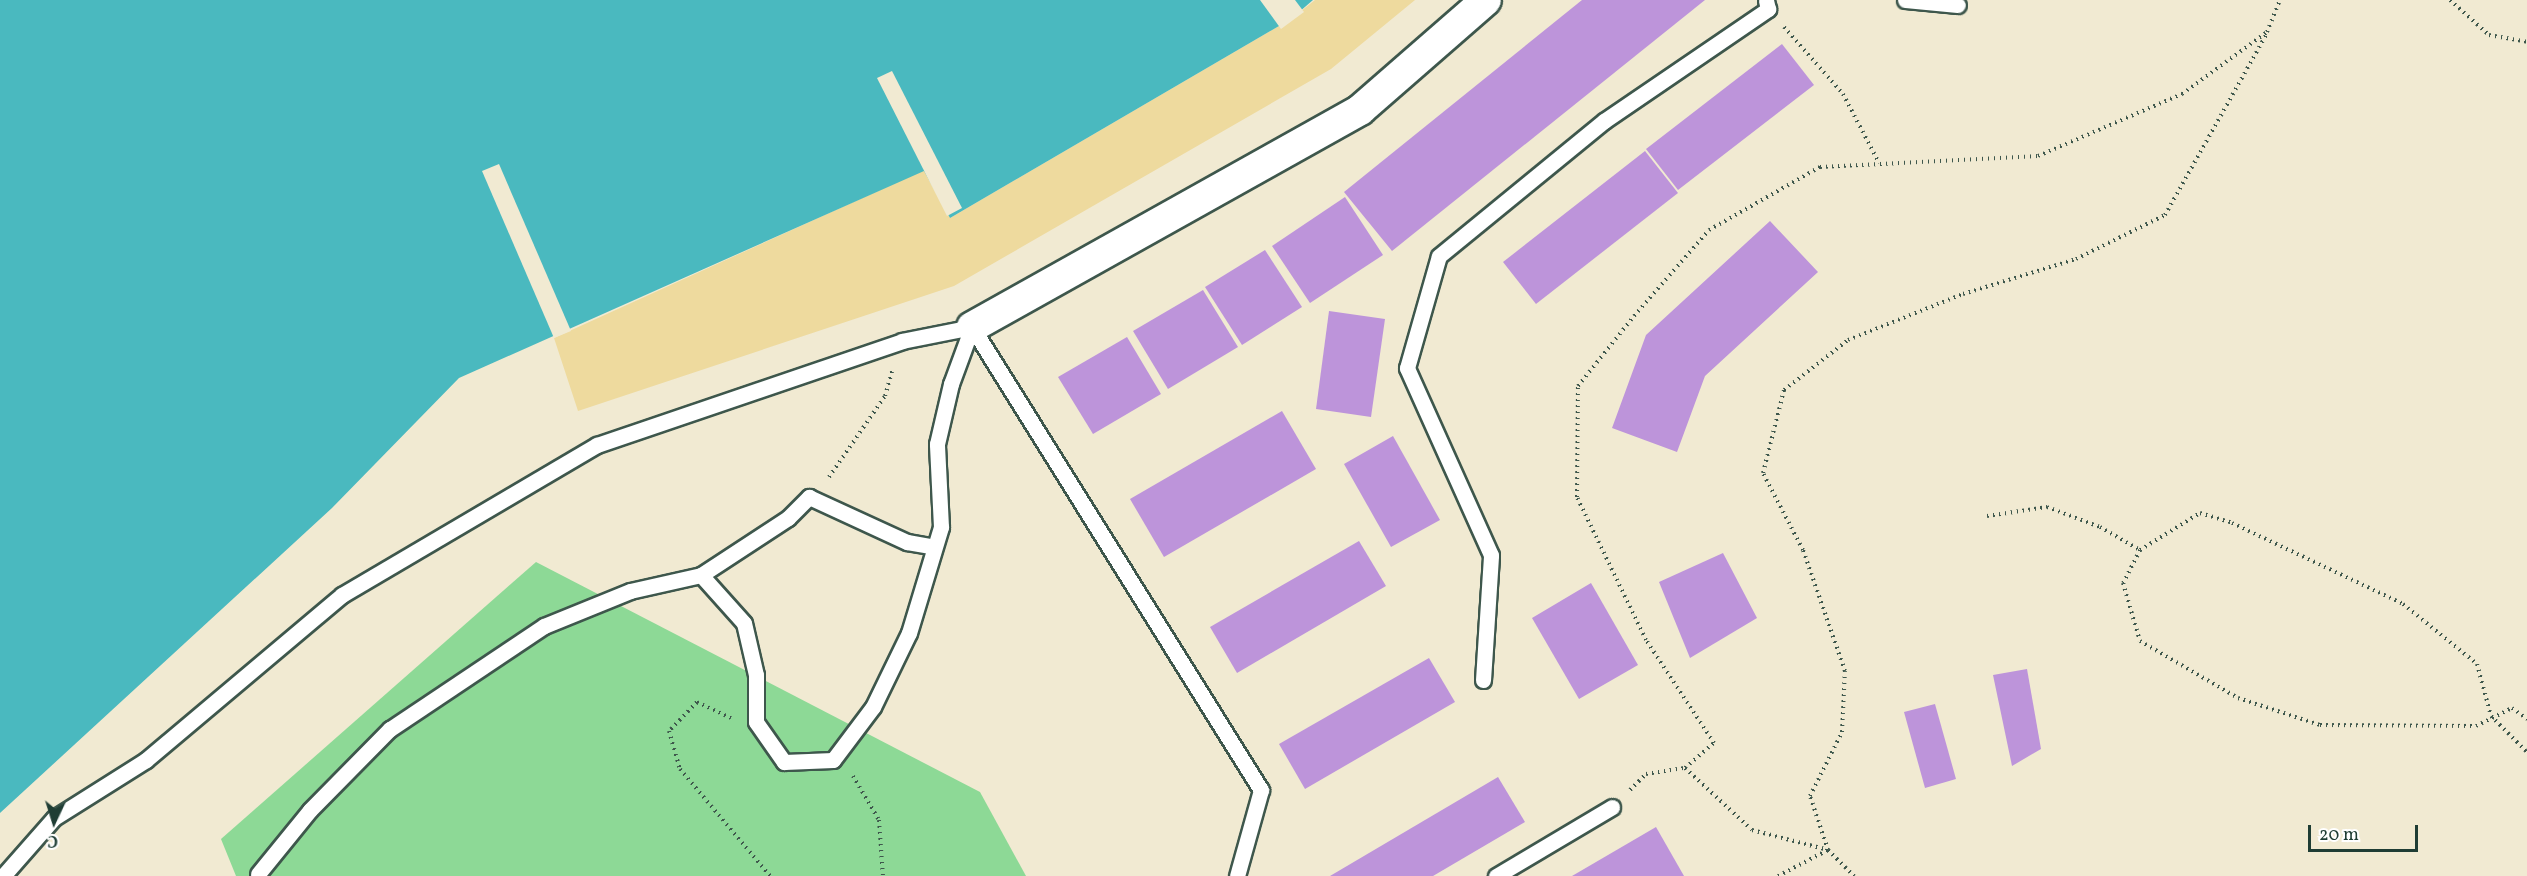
<!DOCTYPE html>
<meta charset="utf-8">
<style>
body{margin:0}
#map{position:relative;width:2527px;height:876px;overflow:hidden;background:#f1ead2;font-family:Vollkorn,serif}
div>[style]{position:absolute}
.green>*{inset:0;background:#8dd996}
.sand>*{inset:0;background:#eeda9e}
.water>*{inset:0;background:#4ab9bf}
.pier>*{inset:0;background:#f1ead2}
.building>*{inset:0;background:#bd94da}
.path>*{height:4px;margin-top:-2px;transform-origin:0;background:repeating-linear-gradient(90deg,#3e574c 0 1.5px,transparent 0 6px)}
.roads{filter:drop-shadow(2px 0 #3e574c) drop-shadow(-2px 0 #3e574c) drop-shadow(0 2px #3e574c) drop-shadow(0 -2px #3e574c)}
.service>*{height:15px;margin:-7.5px;padding:0 7.5px;transform-origin:7.5px;border-radius:7.5px;background:#fff}
.minor>*{height:30px;margin:-15px;padding:0 15px;transform-origin:15px;border-radius:15px;background:#fff}
span{translate:-50% -50%;white-space:nowrap;text-align:center;line-height:1.15;-webkit-text-stroke:5px #fff;paint-order:stroke}
.north{position:absolute;left:24px;top:792px;width:60px;height:60px;-webkit-text-stroke:4px #fff;paint-order:stroke;rotate:184deg;font-size:16px;font-weight:700;line-height:24px;text-align:center;color:#1f3d34}
.north::after{content:'';display:block;margin:auto;width:21px;height:27px;background:#1f3d34;clip-path:polygon(50% 0,100% 100%,50% 72%,0 100%)}
.scale{position:absolute;left:2308px;top:825px;width:110px;height:27px;box-sizing:border-box;border:3px solid #1f3d34;border-top:0;padding-left:8px;font-size:18px;line-height:21px;white-space:nowrap;color:#1f3d34;-webkit-text-stroke:4px #fff;paint-order:stroke}
</style>
<div id="map">
<div class="green">
<i style="clip-path:polygon(536px 562px,980px 792px,1026px 876px,236px 876px,221px 839px)"></i>
</div>
<div class="sand">
<i style="clip-path:polygon(1315px 0,1415px 0,1331px 69px,954px 286px,578px 411px,554px 338px,924px 170px,950px 218px,1291px 19px)"></i>
</div>
<div class="water">
<i style="clip-path:polygon(0 0,1313px 0,1291px 19px,950px 218px,924px 171px,459px 378px,332px 508px,0 813px)"></i>
</div>
<div class="pier">
<i style="clip-path:polygon(1260px 0,1295px 0,1304px 12px,1281px 29px)"></i>
<i style="clip-path:polygon(892px 71px,962px 208px,947px 216px,877px 78px)"></i>
<i style="clip-path:polygon(499px 164px,571px 331px,554px 338px,482px 171px)"></i>
</div>
<div class="building">
<i style="clip-path:polygon(1582px 0,1705px 0,1392px 251px,1344px 192px)"></i>
<i style="clip-path:polygon(1782px 44px,1814px 85px,1678px 190px,1646px 149px)"></i>
<i style="clip-path:polygon(1645px 151px,1678px 193px,1536px 304px,1503px 262px)"></i>
<i style="clip-path:polygon(1345px 197px,1383px 255px,1310px 303px,1272px 246px)"></i>
<i style="clip-path:polygon(1770px 221px,1818px 272px,1705px 376px,1677px 452px,1612px 428px,1646px 335px)"></i>
<i style="clip-path:polygon(1265px 250px,1302px 307px,1242px 345px,1205px 287px)"></i>
<i style="clip-path:polygon(1203px 290px,1238px 347px,1168px 389px,1133px 331px)"></i>
<i style="clip-path:polygon(1329px 311px,1385px 319px,1371px 417px,1316px 409px)"></i>
<i style="clip-path:polygon(1127px 337px,1161px 394px,1093px 434px,1058px 377px)"></i>
<i style="clip-path:polygon(1282px 411px,1316px 469px,1164px 557px,1130px 499px)"></i>
<i style="clip-path:polygon(1393px 436px,1440px 520px,1391px 547px,1344px 464px)"></i>
<i style="clip-path:polygon(1359px 541px,1386px 586px,1237px 673px,1210px 627px)"></i>
<i style="clip-path:polygon(1723px 553px,1757px 618px,1690px 658px,1659px 582px)"></i>
<i style="clip-path:polygon(1591px 583px,1638px 665px,1579px 699px,1532px 618px)"></i>
<i style="clip-path:polygon(1429px 658px,1455px 702px,1305px 789px,1279px 744px)"></i>
<i style="clip-path:polygon(2027px 669px,2041px 749px,2012px 766px,1993px 675px)"></i>
<i style="clip-path:polygon(1935px 704px,1956px 779px,1925px 788px,1904px 712px)"></i>
<i style="clip-path:polygon(1498px 777px,1525px 822px,1433px 876px,1330px 876px)"></i>
<i style="clip-path:polygon(1656px 827px,1684px 876px,1572px 876px)"></i>
</div>
<div class="path">
<i style="left:2450px;top:0;width:52px;rotate:41.9deg"></i>
<i style="left:2489px;top:35px;width:39px;rotate:10deg"></i>
<i style="left:1784px;top:27px;width:89px;rotate:48.6deg"></i>
<i style="left:1843px;top:94px;width:78px;rotate:62.4deg"></i>
<i style="left:829px;top:477px;width:98px;rotate:-55.3deg"></i>
<i style="left:885px;top:396px;width:26px;rotate:-74deg"></i>
<i style="left:1987px;top:516px;width:61px;rotate:-8.5deg"></i>
<i style="left:2047px;top:507px;width:57px;rotate:20.7deg"></i>
<i style="left:2100px;top:527px;width:46px;rotate:29.9deg"></i>
<i style="left:2140px;top:550px;width:37px;rotate:117deg"></i>
<i style="left:2123px;top:583px;width:60px;rotate:73.7deg"></i>
<i style="left:2140px;top:641px;width:113px;rotate:30.2deg"></i>
<i style="left:2238px;top:698px;width:86px;rotate:18.2deg"></i>
<i style="left:2320px;top:725px;width:156px;rotate:0.4deg"></i>
<i style="left:2476px;top:726px;width:40px;rotate:-26.6deg"></i>
<i style="left:2512px;top:708px;width:19px;rotate:36deg"></i>
<i style="left:2140px;top:550px;width:70px;rotate:-31.7deg"></i>
<i style="left:2200px;top:513px;width:34px;rotate:17deg"></i>
<i style="left:2232px;top:523px;width:189px;rotate:25.3deg"></i>
<i style="left:2403px;top:604px;width:95px;rotate:39deg"></i>
<i style="left:2477px;top:664px;width:54px;rotate:74.9deg"></i>
<i style="left:2491px;top:716px;width:51px;rotate:45deg"></i>
<i style="left:731px;top:718px;width:38px;rotate:-155deg"></i>
<i style="left:697px;top:702px;width:40px;rotate:134deg"></i>
<i style="left:669px;top:731px;width:40px;rotate:74deg"></i>
<i style="left:680px;top:769px;width:140px;rotate:49.9deg"></i>
<i style="left:1685px;top:768px;width:91px;rotate:42.8deg"></i>
<i style="left:1752px;top:830px;width:79px;rotate:14.7deg"></i>
<i style="left:1828px;top:850px;width:37px;rotate:45deg"></i>
<i style="left:853px;top:776px;width:51px;rotate:59.4deg"></i>
<i style="left:879px;top:820px;width:56px;rotate:85.9deg"></i>
<i style="left:1630px;top:790px;width:23px;rotate:-45deg"></i>
<i style="left:1646px;top:774px;width:39px;rotate:-9deg"></i>
<i style="left:1685px;top:768px;width:38px;rotate:-41deg"></i>
<i style="left:1714px;top:743px;width:123px;rotate:-123.4deg"></i>
<i style="left:1646px;top:640px;width:159px;rotate:-115.8deg"></i>
<i style="left:1577px;top:497px;width:111px;rotate:-89.5deg"></i>
<i style="left:1578px;top:386px;width:90px;rotate:-51.3deg"></i>
<i style="left:1634px;top:316px;width:114px;rotate:-48.9deg"></i>
<i style="left:1709px;top:230px;width:128px;rotate:-29.6deg"></i>
<i style="left:1820px;top:167px;width:218px;rotate:-2.9deg"></i>
<i style="left:2038px;top:156px;width:157px;rotate:-23.3deg"></i>
<i style="left:2182px;top:94px;width:105px;rotate:-36.1deg"></i>
<i style="left:2267px;top:32px;width:35px;rotate:-68deg"></i>
<i style="left:1778px;top:876px;width:56px;rotate:-27.5deg"></i>
<i style="left:1828px;top:850px;width:57px;rotate:-108.4deg"></i>
<i style="left:1810px;top:796px;width:72px;rotate:-63.4deg"></i>
<i style="left:1842px;top:732px;width:61px;rotate:-87.2deg"></i>
<i style="left:1845px;top:671px;width:128px;rotate:-109.1deg"></i>
<i style="left:1803px;top:550px;width:87px;rotate:-117.5deg"></i>
<i style="left:1763px;top:473px;width:86px;rotate:-75.8deg"></i>
<i style="left:1784px;top:390px;width:81px;rotate:-38deg"></i>
<i style="left:1848px;top:340px;width:124px;rotate:-21.8deg"></i>
<i style="left:1963px;top:294px;width:118px;rotate:-17.2deg"></i>
<i style="left:2076px;top:259px;width:99px;rotate:-26.3deg"></i>
<i style="left:2165px;top:215px;width:209px;rotate:-60.7deg"></i>
</div>
<div class="roads">
<div class="service">
<i style="left:1905px;top:0;width:53px;rotate:5.4deg"></i>
<i style="left:972px;top:327px;width:546px;rotate:58.03deg"></i>
<i style="left:1261px;top:790px;width:89px;rotate:105.6deg"></i>
<i style="left:701px;top:575px;width:64px;rotate:48.1deg"></i>
<i style="left:744px;top:623px;width:53px;rotate:77deg"></i>
<i style="left:756px;top:675px;width:47px;rotate:90deg"></i>
<i style="left:756px;top:722px;width:49px;rotate:55deg"></i>
<i style="left:784px;top:762px;width:49px;rotate:-2.3deg"></i>
<i style="left:833px;top:760px;width:66px;rotate:-53deg"></i>
<i style="left:873px;top:707px;width:82px;rotate:-64.1deg"></i>
<i style="left:909px;top:633px;width:111px;rotate:-73.2deg"></i>
<i style="left:941px;top:527px;width:83px;rotate:-92.8deg"></i>
<i style="left:937px;top:444px;width:62px;rotate:-76.9deg"></i>
<i style="left:951px;top:384px;width:61px;rotate:-69.8deg"></i>
<i style="left:1483px;top:680px;width:125px;rotate:-86.3deg"></i>
<i style="left:1491px;top:555px;width:205px;rotate:-114.2deg"></i>
<i style="left:1407px;top:368px;width:116px;rotate:-74.1deg"></i>
<i style="left:1439px;top:256px;width:213px;rotate:-39.3deg"></i>
<i style="left:1604px;top:121px;width:199px;rotate:-34.3deg"></i>
<i style="left:1768px;top:9px;width:9px;rotate:-103deg"></i>
<i style="left:258px;top:874px;width:82px;rotate:-50.9deg"></i>
<i style="left:310px;top:810px;width:114px;rotate:-45.4deg"></i>
<i style="left:390px;top:729px;width:185px;rotate:-33.8deg"></i>
<i style="left:544px;top:626px;width:93px;rotate:-22.1deg"></i>
<i style="left:630px;top:591px;width:73px;rotate:-12.7deg"></i>
<i style="left:701px;top:575px;width:104px;rotate:-33.2deg"></i>
<i style="left:788px;top:518px;width:30px;rotate:-45deg"></i>
<i style="left:809px;top:497px;width:108px;rotate:24.7deg"></i>
<i style="left:907px;top:542px;width:27px;rotate:10deg"></i>
<i style="left:3px;top:876px;width:77px;rotate:-48.7deg"></i>
<i style="left:54px;top:818px;width:109px;rotate:-32.2deg"></i>
<i style="left:146px;top:760px;width:256px;rotate:-40.1deg"></i>
<i style="left:342px;top:595px;width:296px;rotate:-30.5deg"></i>
<i style="left:597px;top:445px;width:322px;rotate:-18.8deg"></i>
<i style="left:902px;top:341px;width:71px;rotate:-11.3deg"></i>
<i style="left:1496px;top:876px;width:135px;rotate:-30.7deg"></i>
</div>
<div class="minor">
<i style="left:972px;top:327px;width:445px;rotate:-29.2deg"></i>
<i style="left:1360px;top:110px;width:167px;rotate:-41.1deg"></i>
</div>
</div>
<div class="north">С</div>
<div class="scale">20 m</div>
</div>
